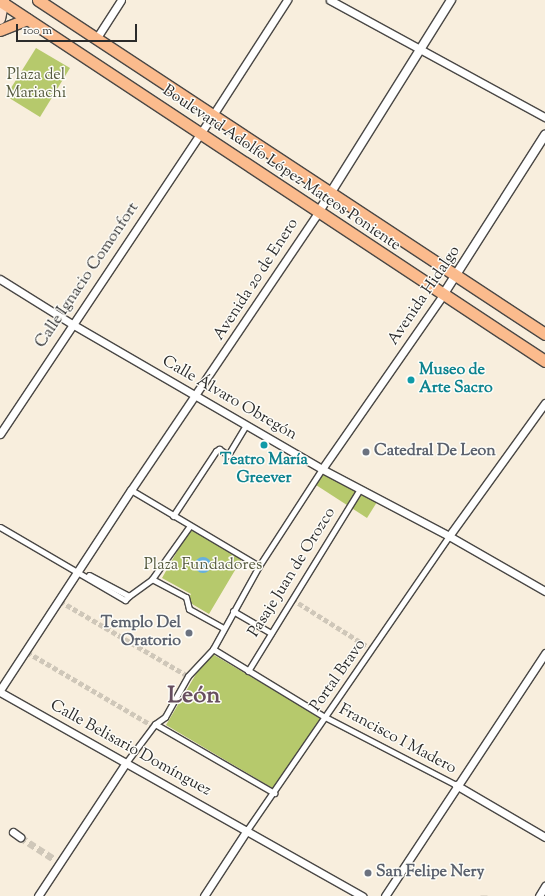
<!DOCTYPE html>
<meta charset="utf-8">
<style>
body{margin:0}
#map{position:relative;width:545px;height:896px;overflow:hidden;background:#f8eedd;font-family:"Sorts Mill Goudy",serif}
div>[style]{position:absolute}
.green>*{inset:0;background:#b6c96c}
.water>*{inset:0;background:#66b0de}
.round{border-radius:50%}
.pedestrian-tunnel>*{height:5px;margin-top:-2.5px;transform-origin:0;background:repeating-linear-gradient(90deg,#cfc7b9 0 5px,transparent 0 7.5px)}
.minor-tunnel>*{height:7px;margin-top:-3.5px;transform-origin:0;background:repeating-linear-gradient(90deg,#cfc7b9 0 7px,transparent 0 10.5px)}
.roads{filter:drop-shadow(1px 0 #4a4846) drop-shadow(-1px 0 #4a4846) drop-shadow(0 1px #4a4846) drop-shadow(0 -1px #4a4846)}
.pedestrian>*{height:5px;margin:-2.5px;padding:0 2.5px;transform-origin:2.5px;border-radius:2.5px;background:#fff}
.minor>*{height:7px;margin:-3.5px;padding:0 3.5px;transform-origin:3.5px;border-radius:3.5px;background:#fff}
.tertiary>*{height:8px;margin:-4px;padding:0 4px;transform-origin:4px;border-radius:4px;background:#fff}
.secondary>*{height:10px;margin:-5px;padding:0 5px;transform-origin:5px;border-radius:5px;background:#fde4d1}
.primary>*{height:11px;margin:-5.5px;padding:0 5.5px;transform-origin:5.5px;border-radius:5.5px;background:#fbbb8d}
.dots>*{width:11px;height:11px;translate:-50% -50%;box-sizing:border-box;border:2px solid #fdfcf7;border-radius:50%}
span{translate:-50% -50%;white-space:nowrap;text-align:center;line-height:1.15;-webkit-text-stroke:3px #fdfcf7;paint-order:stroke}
.park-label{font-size:16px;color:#555a3e}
.street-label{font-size:16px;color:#2b2b2b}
.culture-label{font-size:16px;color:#0d838f;font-weight:700}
.left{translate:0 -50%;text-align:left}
.worship-label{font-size:16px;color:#5b616d;font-weight:700}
.right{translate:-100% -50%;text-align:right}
.town-label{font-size:24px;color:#674e5f;font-weight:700}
.scale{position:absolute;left:16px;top:24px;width:121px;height:18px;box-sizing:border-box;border:2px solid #2b2b2b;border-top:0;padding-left:5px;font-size:12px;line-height:14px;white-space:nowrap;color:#2b2b2b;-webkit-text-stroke:3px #fdfcf7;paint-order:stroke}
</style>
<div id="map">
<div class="green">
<i style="clip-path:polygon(36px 48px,70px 68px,40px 117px,6px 96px)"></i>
<i style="clip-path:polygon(324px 472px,377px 502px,367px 518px,316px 485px)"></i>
<i style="clip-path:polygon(192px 525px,244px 555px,209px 614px,187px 601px,191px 594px,162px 578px)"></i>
<i style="clip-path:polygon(209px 652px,321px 718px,274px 789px,166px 725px)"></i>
</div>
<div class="water">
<i class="round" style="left:195px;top:557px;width:16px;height:16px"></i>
</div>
<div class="pedestrian-tunnel">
<i style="left:292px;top:599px;width:96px;rotate:32.2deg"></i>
<i style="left:60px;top:601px;width:148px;rotate:30.4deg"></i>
<i style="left:27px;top:652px;width:146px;rotate:30.4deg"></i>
</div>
<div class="minor-tunnel">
<i style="left:20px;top:837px;width:40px;rotate:32.9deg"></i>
<i style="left:484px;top:896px;width:1px;rotate:-90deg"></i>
</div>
<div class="roads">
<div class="pedestrian">
<i style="left:131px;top:490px;width:149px;rotate:30.7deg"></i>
<i style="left:173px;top:516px;width:78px;rotate:-56.5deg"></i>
<i style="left:216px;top:451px;width:4px;rotate:-34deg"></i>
<i style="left:219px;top:449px;width:11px;rotate:34deg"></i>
<i style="left:228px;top:455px;width:35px;rotate:-59deg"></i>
<i style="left:0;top:527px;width:145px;rotate:30.3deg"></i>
<i style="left:125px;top:600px;width:6px;rotate:-45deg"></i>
<i style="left:89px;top:575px;width:45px;rotate:27.7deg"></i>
<i style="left:129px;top:596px;width:29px;rotate:-36deg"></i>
<i style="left:152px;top:579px;width:64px;rotate:-54.6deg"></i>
<i style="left:152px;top:579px;width:38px;rotate:28deg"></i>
<i style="left:186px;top:597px;width:12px;rotate:76deg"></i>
<i style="left:189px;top:609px;width:39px;rotate:29deg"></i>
<i style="left:233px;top:611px;width:44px;rotate:30.1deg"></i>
<i style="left:213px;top:649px;width:131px;rotate:31.3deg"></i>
<i style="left:325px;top:717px;width:148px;rotate:27.4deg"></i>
<i style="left:248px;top:671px;width:214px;rotate:-58.4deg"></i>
<i style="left:155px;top:724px;width:138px;rotate:30.1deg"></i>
<i style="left:125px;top:764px;width:50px;rotate:-53.1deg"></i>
<i style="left:155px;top:724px;width:12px;rotate:-35deg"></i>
<i style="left:165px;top:717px;width:47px;rotate:-60.7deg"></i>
<i style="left:188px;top:676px;width:37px;rotate:-47deg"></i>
<i style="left:213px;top:649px;width:95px;rotate:-61deg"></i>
<i style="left:259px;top:566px;width:116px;rotate:-57deg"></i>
<i style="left:247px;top:830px;width:357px;rotate:-55.5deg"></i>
</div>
<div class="minor">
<i style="left:330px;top:0;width:245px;rotate:28.6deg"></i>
<i style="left:96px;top:39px;width:46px;rotate:-57.3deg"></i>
<i style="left:0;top:279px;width:85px;rotate:32deg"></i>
<i style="left:72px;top:324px;width:289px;rotate:30.1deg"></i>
<i style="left:322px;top:469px;width:144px;rotate:27.8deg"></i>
<i style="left:449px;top:536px;width:111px;rotate:29.8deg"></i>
<i style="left:0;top:434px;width:384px;rotate:-56.3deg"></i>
<i style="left:213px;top:115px;width:137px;rotate:-57.2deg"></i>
<i style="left:322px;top:469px;width:212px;rotate:-55.2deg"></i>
<i style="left:449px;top:536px;width:164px;rotate:-54.2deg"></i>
<i style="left:0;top:690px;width:239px;rotate:-56.8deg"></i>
<i style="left:131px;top:490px;width:334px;rotate:-56deg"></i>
<i style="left:0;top:692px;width:416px;rotate:29.4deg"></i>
<i style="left:456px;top:785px;width:103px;rotate:30.3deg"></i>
<i style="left:13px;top:832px;width:9px;rotate:36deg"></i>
<i style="left:38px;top:896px;width:158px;rotate:-56.6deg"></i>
<i style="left:204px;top:896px;width:79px;rotate:-56.9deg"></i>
<i style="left:385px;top:896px;width:291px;rotate:-56.6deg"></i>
<i style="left:539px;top:896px;width:12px;rotate:-59deg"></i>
</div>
<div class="tertiary">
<i style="left:318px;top:213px;width:251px;rotate:-58deg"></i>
<i style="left:443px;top:295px;width:190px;rotate:-57.5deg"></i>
</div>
<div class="secondary">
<i style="left:0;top:19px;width:19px;rotate:-78deg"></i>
</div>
<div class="primary">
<i style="left:38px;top:0;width:607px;rotate:33.38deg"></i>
<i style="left:0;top:1px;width:653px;rotate:33.45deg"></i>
<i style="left:0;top:30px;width:29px;rotate:-22deg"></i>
</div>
</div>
<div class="dots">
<i style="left:411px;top:380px;background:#0f9aa8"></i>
<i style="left:264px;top:445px;background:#0f9aa8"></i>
<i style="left:366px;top:452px;background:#6b7280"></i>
<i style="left:189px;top:633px;background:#6b7280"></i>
<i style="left:368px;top:873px;background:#6b7280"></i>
</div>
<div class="park-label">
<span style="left:36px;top:85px">Plaza del<br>Mariachi</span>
<span style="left:203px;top:566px">Plaza Fundadores</span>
</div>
<div class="street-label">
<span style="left:281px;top:169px;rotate:34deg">Boulevard Adolfo López Mateos Poniente</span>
<span style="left:88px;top:276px;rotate:-56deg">Calle Ignacio Comonfort</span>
<span style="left:257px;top:280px;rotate:-57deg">Avenida 20 de Enero</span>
<span style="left:425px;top:296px;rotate:-56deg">Avenida Hidalgo</span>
<span style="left:229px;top:399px;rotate:30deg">Calle Álvaro Obregón</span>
<span style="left:293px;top:573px;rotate:-58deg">Pasaje Juan de Orozco</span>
<span style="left:339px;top:676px;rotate:-55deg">Portal Bravo</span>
<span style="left:397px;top:740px;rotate:28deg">Francisco I Madero</span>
<span style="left:130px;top:749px;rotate:29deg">Calle Belisario Domínguez</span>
</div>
<div class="culture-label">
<span class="left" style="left:419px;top:380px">Museo de<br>Arte Sacro</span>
<span style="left:264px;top:470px">Teatro María<br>Greever</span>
</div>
<div class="worship-label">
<span class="left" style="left:374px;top:452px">Catedral De Leon</span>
<span class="right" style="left:181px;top:633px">Templo Del<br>Oratorio</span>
<span class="left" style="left:376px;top:873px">San Felipe Nery</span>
</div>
<div class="town-label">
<span style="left:194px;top:697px">León</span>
</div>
<div class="scale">100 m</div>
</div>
